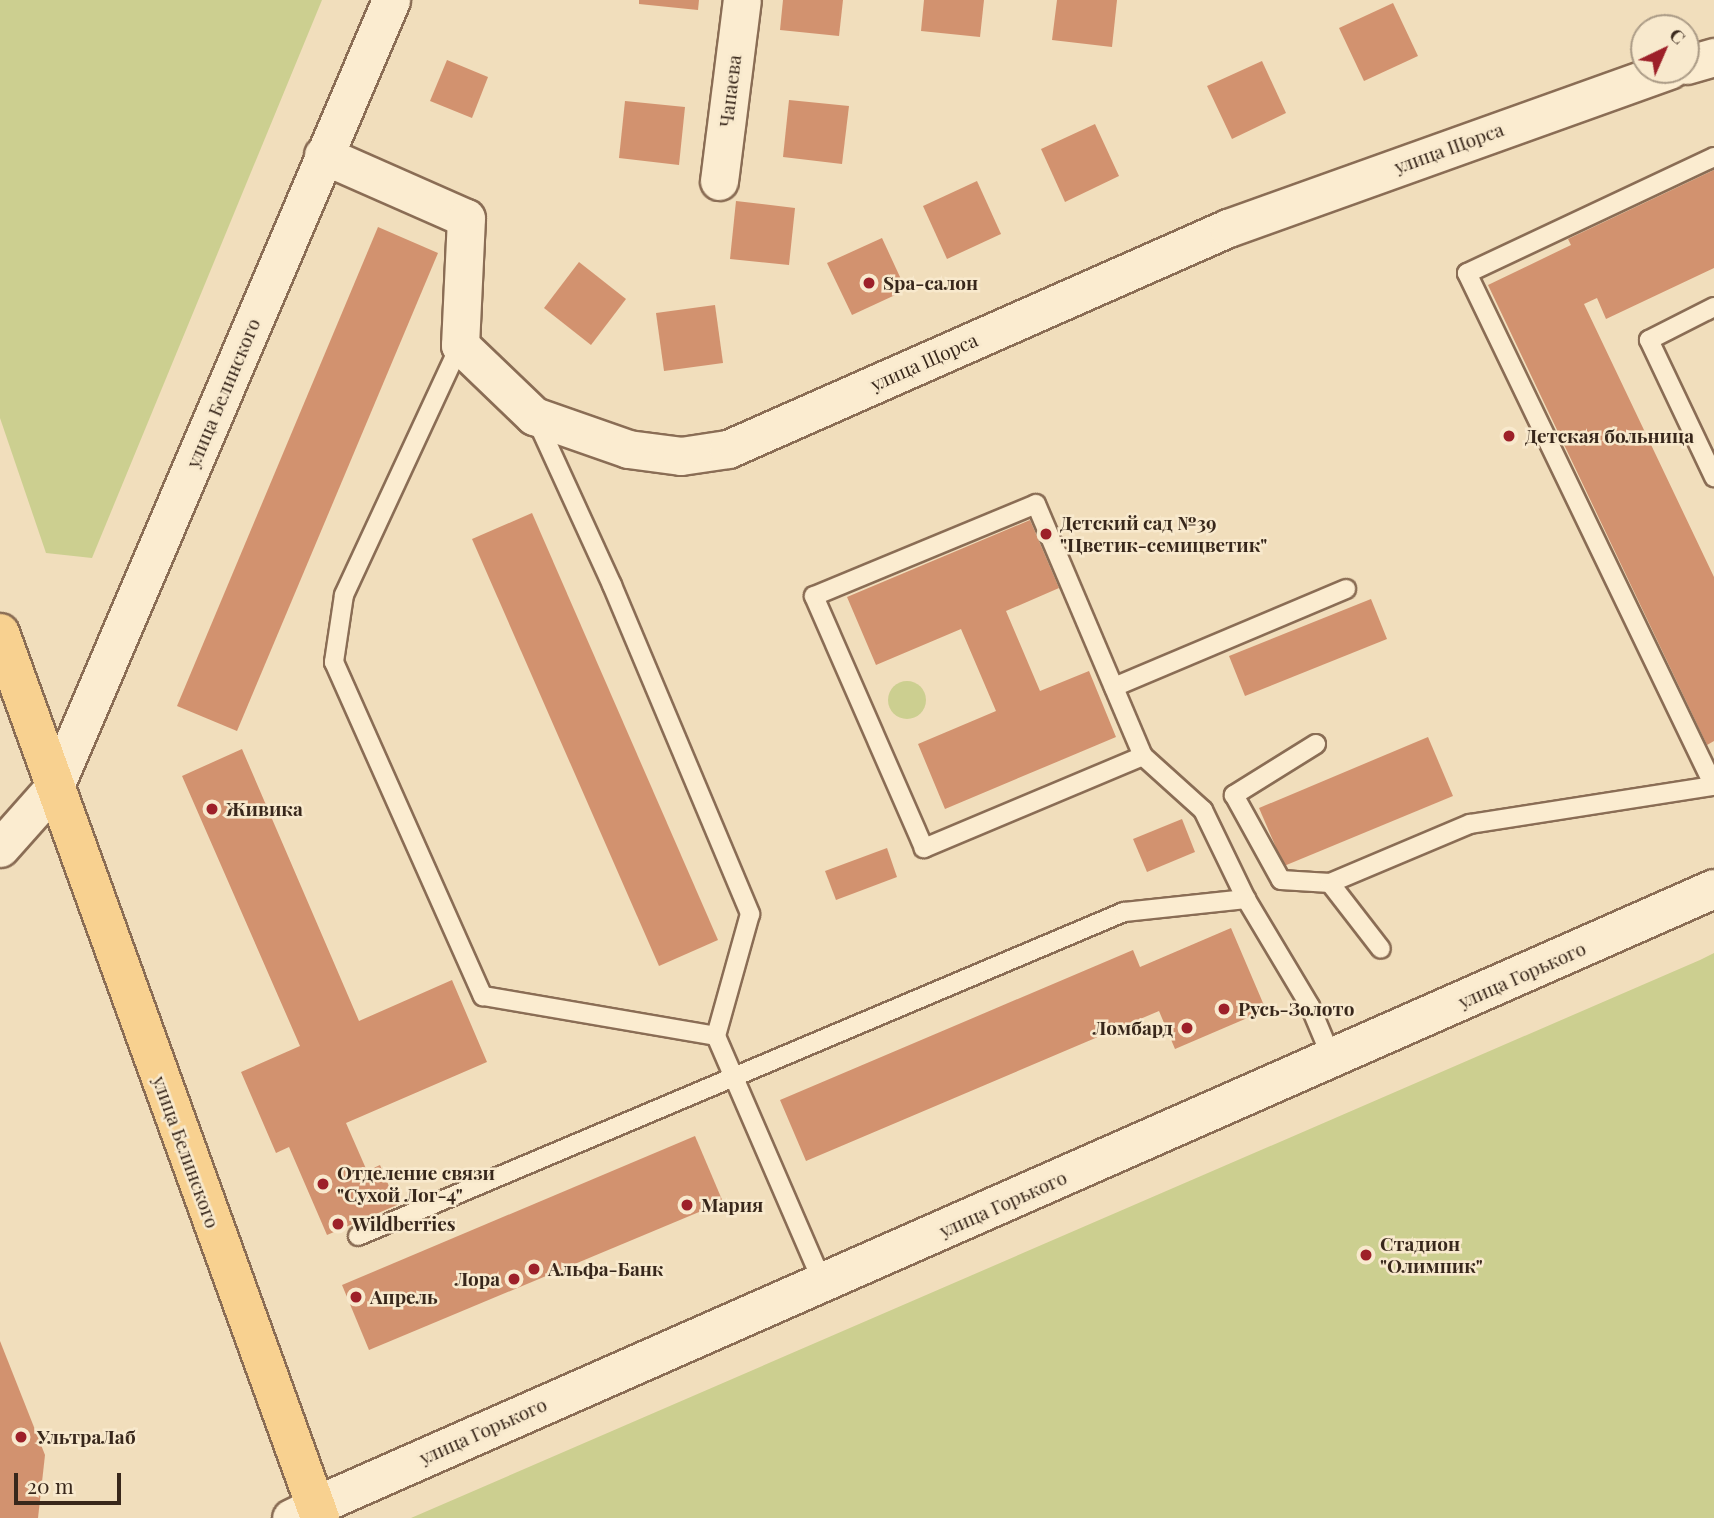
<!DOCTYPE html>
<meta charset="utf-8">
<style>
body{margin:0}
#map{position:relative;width:1714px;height:1518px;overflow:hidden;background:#f1debc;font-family:"Playfair Display",serif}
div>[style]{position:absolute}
.green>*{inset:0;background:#cccf90}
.round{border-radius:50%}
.building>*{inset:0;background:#d2926f}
.roads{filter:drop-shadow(2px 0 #8a6d55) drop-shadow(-2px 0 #8a6d55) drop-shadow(0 2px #8a6d55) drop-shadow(0 -2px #8a6d55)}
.service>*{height:18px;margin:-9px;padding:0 9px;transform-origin:9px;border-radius:9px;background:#fbecd0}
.minor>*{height:37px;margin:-18.5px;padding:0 18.5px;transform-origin:18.5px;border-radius:18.5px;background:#fbecd0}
.tertiary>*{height:38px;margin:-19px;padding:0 19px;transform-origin:19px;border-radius:19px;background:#fbecd0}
.primary>*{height:38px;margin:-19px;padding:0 19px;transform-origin:19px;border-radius:19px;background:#f8d190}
.dots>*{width:19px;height:19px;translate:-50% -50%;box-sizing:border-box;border:4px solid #f8e9cd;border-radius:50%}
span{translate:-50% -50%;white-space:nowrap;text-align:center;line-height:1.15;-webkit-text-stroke:5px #f8e9cd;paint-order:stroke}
.street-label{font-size:19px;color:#38271b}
.poi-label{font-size:19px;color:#38271b;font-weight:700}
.left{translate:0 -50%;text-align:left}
.right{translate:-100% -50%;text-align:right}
.north{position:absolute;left:1630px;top:14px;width:70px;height:70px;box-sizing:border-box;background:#f8e9cd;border:2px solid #ab9b86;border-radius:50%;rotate:44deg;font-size:19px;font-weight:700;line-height:28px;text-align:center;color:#38271b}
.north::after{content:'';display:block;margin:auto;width:24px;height:32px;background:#9d2029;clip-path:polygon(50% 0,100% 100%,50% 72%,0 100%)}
.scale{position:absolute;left:14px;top:1473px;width:107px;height:32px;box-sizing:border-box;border:4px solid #38271b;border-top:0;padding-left:9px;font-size:21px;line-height:24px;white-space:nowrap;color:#38271b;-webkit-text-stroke:5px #f8e9cd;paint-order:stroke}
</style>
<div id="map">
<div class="green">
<i style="clip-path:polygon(0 0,322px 0,92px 558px,46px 553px,0 418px)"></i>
<i class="round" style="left:888px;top:681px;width:38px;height:38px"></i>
<i style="clip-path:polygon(1714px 953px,1714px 1518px,411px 1518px,1700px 960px)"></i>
</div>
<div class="building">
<i style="clip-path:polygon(639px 0,699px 0,698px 10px,639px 4px)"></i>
<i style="clip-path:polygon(783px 0,843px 0,839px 36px,780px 30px)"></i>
<i style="clip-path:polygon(924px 0,984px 0,980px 37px,921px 31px)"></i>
<i style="clip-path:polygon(1057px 0,1117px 0,1112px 47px,1052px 40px)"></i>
<i style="clip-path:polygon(1393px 3px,1418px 56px,1364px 81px,1339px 28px)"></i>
<i style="clip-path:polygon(447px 60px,488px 77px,472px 118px,430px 101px)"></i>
<i style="clip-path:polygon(1262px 61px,1286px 113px,1232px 139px,1207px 86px)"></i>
<i style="clip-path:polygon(789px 100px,849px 106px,842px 164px,783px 157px)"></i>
<i style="clip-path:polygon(625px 101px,685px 107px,679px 165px,619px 158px)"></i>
<i style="clip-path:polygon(1095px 124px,1119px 176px,1065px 202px,1041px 149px)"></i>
<i style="clip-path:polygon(1714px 170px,1714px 268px,1606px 319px,1597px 298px,1584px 304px,1714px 577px,1714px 741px,1707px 745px,1488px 285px,1571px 245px,1568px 239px)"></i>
<i style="clip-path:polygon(977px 181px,1001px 234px,947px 259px,923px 206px)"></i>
<i style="clip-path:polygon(736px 201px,795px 208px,789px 265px,730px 259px)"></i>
<i style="clip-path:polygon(378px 227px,438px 253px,237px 731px,177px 706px)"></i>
<i style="clip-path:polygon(882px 238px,906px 290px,852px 315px,827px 263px)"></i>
<i style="clip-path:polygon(579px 262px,626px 299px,591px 345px,544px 308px)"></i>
<i style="clip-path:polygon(715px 305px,723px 363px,664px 371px,656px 313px)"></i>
<i style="clip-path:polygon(532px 513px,718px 940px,659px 966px,472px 539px)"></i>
<i style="clip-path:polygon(1030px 520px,1059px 588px,1006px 611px,1040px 691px,1089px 671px,1116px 737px,945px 809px,918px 744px,996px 711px,961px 629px,876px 665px,847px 597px)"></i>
<i style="clip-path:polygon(1371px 599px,1387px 639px,1245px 696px,1229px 656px)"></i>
<i style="clip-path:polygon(1428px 737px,1453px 796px,1284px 866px,1259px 808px)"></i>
<i style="clip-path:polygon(242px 749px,359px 1021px,452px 980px,487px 1062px,346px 1123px,367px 1171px,380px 1165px,397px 1205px,327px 1235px,289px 1147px,276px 1153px,241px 1072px,300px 1046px,182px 776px)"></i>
<i style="clip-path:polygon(1182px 819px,1195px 852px,1147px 872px,1133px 839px)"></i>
<i style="clip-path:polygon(887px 848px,897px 877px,836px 900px,825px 871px)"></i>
<i style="clip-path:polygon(1231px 928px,1266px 1010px,1175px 1049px,1159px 1011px,806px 1161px,780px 1100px,1133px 950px,1140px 967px)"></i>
<i style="clip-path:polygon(695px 1136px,723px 1202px,369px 1350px,342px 1285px)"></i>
<i style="clip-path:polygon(0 1341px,45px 1455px,38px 1518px,0 1518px)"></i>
</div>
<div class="roads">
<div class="service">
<i style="left:1714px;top:157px;width:273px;rotate:154.8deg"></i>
<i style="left:1467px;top:273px;width:569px;rotate:64.29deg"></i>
<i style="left:1714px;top:307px;width:73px;rotate:153.1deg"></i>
<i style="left:1649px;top:340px;width:152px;rotate:64.6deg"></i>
<i style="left:460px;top:345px;width:276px;rotate:114.9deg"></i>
<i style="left:344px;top:595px;width:68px;rotate:98.5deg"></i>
<i style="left:334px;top:662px;width:366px;rotate:66deg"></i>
<i style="left:483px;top:996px;width:236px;rotate:9.7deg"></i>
<i style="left:536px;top:419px;width:183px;rotate:65.4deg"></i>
<i style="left:612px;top:585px;width:357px;rotate:67.2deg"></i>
<i style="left:750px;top:914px;width:127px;rotate:105.6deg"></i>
<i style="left:716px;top:1036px;width:269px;rotate:66.6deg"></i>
<i style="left:1114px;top:687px;width:252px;rotate:-22.9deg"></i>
<i style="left:1316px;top:744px;width:97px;rotate:148.1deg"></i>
<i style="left:1234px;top:795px;width:97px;rotate:61.1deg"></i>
<i style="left:1281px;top:880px;width:49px;rotate:3.5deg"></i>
<i style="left:1330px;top:883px;width:152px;rotate:-22.9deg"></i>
<i style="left:1470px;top:824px;width:247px;rotate:-8.9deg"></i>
<i style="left:1143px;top:756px;width:238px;rotate:157.2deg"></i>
<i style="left:924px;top:848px;width:275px;rotate:-113.6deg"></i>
<i style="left:814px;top:596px;width:240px;rotate:-22.5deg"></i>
<i style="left:1036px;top:504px;width:274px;rotate:67deg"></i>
<i style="left:1143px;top:756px;width:81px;rotate:42deg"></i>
<i style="left:1203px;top:810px;width:99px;rotate:64.2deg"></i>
<i style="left:1330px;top:883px;width:83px;rotate:52.3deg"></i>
<i style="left:358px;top:1236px;width:832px;rotate:-22.93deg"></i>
<i style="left:1124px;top:912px;width:123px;rotate:-6.1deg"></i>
<i style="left:1246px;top:899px;width:125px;rotate:59.1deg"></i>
<i style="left:1310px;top:1006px;width:60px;rotate:67.3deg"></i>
</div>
<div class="minor">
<i style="left:1686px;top:65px;width:29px;rotate:-16deg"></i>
<i style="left:323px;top:155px;width:156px;rotate:23.8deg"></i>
<i style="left:466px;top:218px;width:127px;rotate:92.7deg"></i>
<i style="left:460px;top:345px;width:103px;rotate:43.8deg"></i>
<i style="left:534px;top:416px;width:100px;rotate:19.3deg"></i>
<i style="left:628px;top:449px;width:53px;rotate:7.5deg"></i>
<i style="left:681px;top:456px;width:48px;rotate:-8.5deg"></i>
<i style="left:728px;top:449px;width:547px;rotate:-23.85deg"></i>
<i style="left:1228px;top:228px;width:469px;rotate:-19.7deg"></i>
<i style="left:719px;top:181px;width:182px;rotate:-82.8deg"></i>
<i style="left:0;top:848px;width:83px;rotate:-48.4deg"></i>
<i style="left:55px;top:786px;width:855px;rotate:-66.85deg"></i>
<i style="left:291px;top:1518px;width:28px;rotate:-26deg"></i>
</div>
<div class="tertiary">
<i style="left:316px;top:1506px;width:1528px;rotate:-23.81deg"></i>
</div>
<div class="primary">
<i style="left:0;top:633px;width:941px;rotate:70.12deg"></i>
</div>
</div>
<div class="dots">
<i style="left:869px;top:283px;background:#9d2029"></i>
<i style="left:1509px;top:436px;background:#9d2029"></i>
<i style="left:1046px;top:534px;background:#9d2029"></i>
<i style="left:212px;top:809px;background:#9d2029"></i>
<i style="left:1224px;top:1009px;background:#9d2029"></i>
<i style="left:1187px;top:1028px;background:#9d2029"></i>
<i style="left:323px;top:1184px;background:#9d2029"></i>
<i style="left:687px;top:1205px;background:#9d2029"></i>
<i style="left:338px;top:1224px;background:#9d2029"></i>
<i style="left:1366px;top:1255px;background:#9d2029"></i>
<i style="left:534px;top:1269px;background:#9d2029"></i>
<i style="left:514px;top:1279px;background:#9d2029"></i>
<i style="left:356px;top:1297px;background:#9d2029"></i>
<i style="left:21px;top:1437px;background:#9d2029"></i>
</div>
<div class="street-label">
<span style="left:730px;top:91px;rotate:-83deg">Чапаева</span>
<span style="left:1449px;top:148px;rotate:-20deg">улица Щорса</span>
<span style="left:924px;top:362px;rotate:-24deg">улица Щорса</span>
<span style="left:223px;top:393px;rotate:-67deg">улица Белинского</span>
<span style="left:1522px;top:975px;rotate:-24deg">улица Горького</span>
<span style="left:186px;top:1152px;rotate:70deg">улица Белинского</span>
<span style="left:1003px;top:1204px;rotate:-24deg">улица Горького</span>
<span style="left:483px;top:1431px;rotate:-24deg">улица Горького</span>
</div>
<div class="poi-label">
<span class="left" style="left:883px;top:283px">Spa-салон</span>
<span class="left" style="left:1525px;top:436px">Детская больница</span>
<span class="left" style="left:1060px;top:534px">Детский сад №39<br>"Цветик-семицветик"</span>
<span class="left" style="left:226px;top:809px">Живика</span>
<span class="left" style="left:1238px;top:1009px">Русь-Золото</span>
<span class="right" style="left:1173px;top:1028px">Ломбард</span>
<span class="left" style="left:337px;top:1184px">Отделение связи<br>"Сухой Лог-4"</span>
<span class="left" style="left:701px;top:1205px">Мария</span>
<span class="left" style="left:352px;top:1224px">Wildberries</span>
<span class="left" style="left:1380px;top:1255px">Стадион<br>"Олимпик"</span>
<span class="left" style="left:548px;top:1269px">Альфа-Банк</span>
<span class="right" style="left:500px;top:1279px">Лора</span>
<span class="left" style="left:370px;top:1297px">Апрель</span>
<span class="left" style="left:37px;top:1437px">УльтраЛаб</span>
</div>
<div class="north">С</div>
<div class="scale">20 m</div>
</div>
